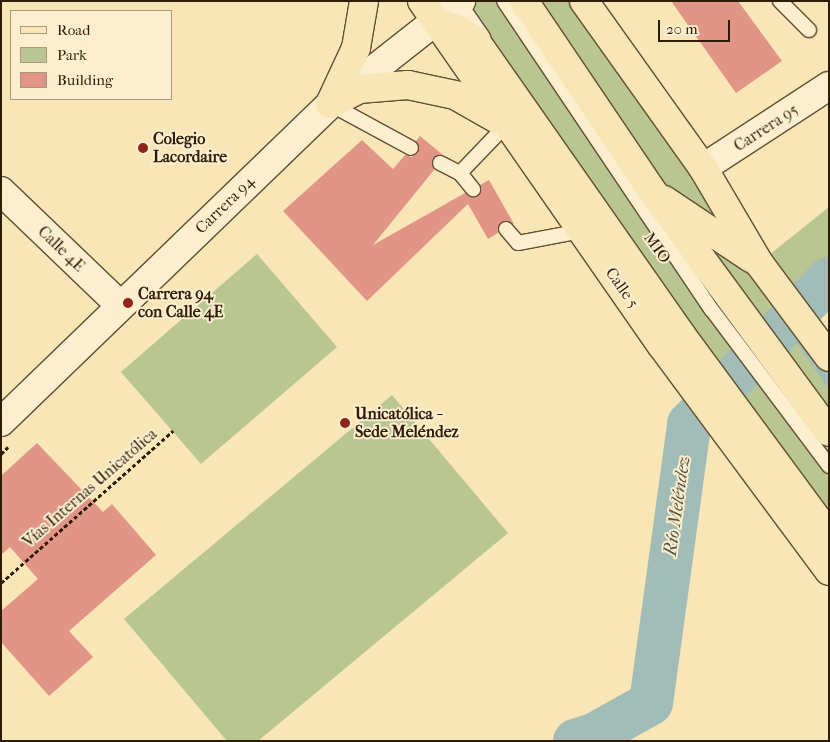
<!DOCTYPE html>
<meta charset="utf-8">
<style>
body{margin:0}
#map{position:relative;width:830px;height:742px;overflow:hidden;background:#f9e6b6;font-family:"IM FELL French Canon",serif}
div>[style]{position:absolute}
.green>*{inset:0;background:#b9c691}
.stream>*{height:8px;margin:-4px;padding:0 4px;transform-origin:4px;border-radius:4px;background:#a2bdb8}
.river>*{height:44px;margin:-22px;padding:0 22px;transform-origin:22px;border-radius:22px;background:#a2bdb8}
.building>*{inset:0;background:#e19586}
.path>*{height:3px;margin-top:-1.5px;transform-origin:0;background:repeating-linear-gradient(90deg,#2f1b06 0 4px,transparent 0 6.5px)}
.roads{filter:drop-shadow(1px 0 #624e32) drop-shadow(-1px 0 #624e32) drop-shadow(0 1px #624e32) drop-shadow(0 -1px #624e32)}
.lane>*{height:14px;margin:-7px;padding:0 7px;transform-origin:7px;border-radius:7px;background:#fbefd0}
.street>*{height:28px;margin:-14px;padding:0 14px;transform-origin:14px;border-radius:14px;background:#fbefd0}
.secondary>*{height:28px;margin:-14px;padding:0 14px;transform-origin:14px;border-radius:14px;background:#fbefd0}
.primary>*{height:28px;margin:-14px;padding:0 14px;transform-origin:14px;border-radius:14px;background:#f9e6b6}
.dots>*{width:14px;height:14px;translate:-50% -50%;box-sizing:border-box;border:2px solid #fbefd0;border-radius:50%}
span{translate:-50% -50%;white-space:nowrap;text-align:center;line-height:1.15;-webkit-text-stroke:4px #fbefd0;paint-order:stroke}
.street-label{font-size:16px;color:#2f1b06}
.poi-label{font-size:16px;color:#2f1b06;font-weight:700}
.left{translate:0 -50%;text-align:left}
.water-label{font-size:18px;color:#575444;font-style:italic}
.frame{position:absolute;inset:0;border:2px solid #2f1b06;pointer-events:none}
.legend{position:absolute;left:10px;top:10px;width:162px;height:90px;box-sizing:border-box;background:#fbefd0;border:1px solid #a99a7f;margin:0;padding:6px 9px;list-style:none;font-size:15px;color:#2f1b06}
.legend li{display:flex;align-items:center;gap:10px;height:25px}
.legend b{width:25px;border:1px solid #a99a7f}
.scale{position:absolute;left:658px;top:20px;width:72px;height:22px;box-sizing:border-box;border:2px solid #2f1b06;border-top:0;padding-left:6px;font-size:15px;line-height:18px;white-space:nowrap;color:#2f1b06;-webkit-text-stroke:4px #fbefd0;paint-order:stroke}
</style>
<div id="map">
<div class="green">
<i style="clip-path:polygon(461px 1px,584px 1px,759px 263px,829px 207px,829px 279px,797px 314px,829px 357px,829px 513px,470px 19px)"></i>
<i style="clip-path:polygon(257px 254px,337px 347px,201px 464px,121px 372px)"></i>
<i style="clip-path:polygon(392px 395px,508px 533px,258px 741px,227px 741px,124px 619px)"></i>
</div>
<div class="stream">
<i style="left:796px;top:335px;width:58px;rotate:55.5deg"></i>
</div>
<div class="river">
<i style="left:575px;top:741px;width:20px;rotate:-18deg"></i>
<i style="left:594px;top:735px;width:65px;rotate:-29.3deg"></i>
<i style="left:651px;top:703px;width:282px;rotate:-82.2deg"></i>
<i style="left:689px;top:424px;width:202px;rotate:-46deg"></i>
</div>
<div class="building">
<i style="clip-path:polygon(671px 1px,738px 1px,782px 61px,736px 93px)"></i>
<i style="clip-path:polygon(420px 136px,443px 155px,432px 159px,434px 170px,373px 245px,465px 193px,470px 197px,478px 196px,480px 185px,489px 180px,514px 224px,501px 222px,498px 233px,488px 239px,468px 204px,367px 301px,283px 211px,362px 140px,393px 169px,405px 155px,412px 157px,418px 153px,416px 141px)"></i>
<i style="clip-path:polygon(37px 443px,103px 512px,112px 504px,156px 555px,69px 631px,93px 657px,49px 696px,1px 642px,1px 611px,38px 579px,10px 547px,1px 555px,1px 476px)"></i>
</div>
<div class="path">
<i style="left:1px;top:454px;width:10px;rotate:-45deg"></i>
<i style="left:1px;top:583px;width:230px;rotate:-41.5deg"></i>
</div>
<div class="roads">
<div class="lane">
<i style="left:458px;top:1px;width:44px;rotate:55.2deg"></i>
<i style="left:504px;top:1px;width:372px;rotate:56.1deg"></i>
<i style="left:712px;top:310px;width:195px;rotate:53.1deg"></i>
<i style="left:780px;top:1px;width:41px;rotate:45deg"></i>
<i style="left:330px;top:104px;width:92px;rotate:28.5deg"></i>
<i style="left:440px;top:163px;width:22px;rotate:27deg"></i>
<i style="left:460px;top:173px;width:21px;rotate:51deg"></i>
<i style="left:460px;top:173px;width:66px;rotate:-46.2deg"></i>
<i style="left:506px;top:229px;width:18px;rotate:49deg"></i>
<i style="left:518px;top:243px;width:64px;rotate:-10.8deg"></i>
</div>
<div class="street">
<i style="left:703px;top:168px;width:150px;rotate:-33.1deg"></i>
<i style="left:1px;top:191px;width:166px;rotate:43.8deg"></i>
</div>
<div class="secondary">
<i style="left:1px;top:422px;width:458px;rotate:-44deg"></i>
<i style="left:330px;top:104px;width:167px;rotate:-38.2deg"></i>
</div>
<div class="primary">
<i style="left:422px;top:1px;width:420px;rotate:55.2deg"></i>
<i style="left:662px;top:346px;width:280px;rotate:53.4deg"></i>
<i style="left:524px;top:1px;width:233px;rotate:56deg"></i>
<i style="left:654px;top:194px;width:295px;rotate:53.7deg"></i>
<i style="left:584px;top:1px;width:205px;rotate:54.5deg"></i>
<i style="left:703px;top:168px;width:110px;rotate:59.5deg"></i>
<i style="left:759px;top:263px;width:117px;rotate:53.3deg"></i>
<i style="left:437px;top:23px;width:21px;rotate:17deg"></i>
<i style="left:457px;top:29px;width:21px;rotate:31deg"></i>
<i style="left:475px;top:40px;width:358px;rotate:55deg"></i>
<i style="left:680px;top:333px;width:251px;rotate:53.6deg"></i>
<i style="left:330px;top:104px;width:33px;rotate:-27deg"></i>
<i style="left:359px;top:89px;width:49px;rotate:-4.7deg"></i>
<i style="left:408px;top:85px;width:48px;rotate:12deg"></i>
<i style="left:455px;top:95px;width:48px;rotate:29.7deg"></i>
<i style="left:330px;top:104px;width:62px;rotate:-65.1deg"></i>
<i style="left:356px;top:48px;width:48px;rotate:-80.3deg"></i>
<i style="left:664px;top:200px;width:105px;rotate:33.7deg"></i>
</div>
</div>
<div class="dots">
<i style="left:143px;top:148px;background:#8f2418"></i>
<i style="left:128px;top:303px;background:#8f2418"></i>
<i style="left:345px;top:423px;background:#8f2418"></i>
</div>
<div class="street-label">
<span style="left:766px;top:128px;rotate:-33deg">Carrera 95</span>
<span style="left:225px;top:205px;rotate:-44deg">Carrera 94</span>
<span style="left:657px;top:248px;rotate:54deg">MIO</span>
<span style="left:61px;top:249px;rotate:44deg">Calle 4E</span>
<span style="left:622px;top:288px;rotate:55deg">Calle 5</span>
<span style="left:90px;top:488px;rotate:-41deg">Vías Internas Unicatólica</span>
</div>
<div class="poi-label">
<span class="left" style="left:153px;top:148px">Colegio<br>Lacordaire</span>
<span class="left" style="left:138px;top:303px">Carrera 94<br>con Calle 4E</span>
<span class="left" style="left:355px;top:423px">Unicatólica -<br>Sede Meléndez</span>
</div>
<div class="water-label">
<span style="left:678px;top:506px;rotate:-82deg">Río Meléndez</span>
</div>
<div class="frame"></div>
<ul class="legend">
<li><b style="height:6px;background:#f9e6b6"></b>Road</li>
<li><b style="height:14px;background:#b9c691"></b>Park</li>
<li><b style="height:14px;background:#e19586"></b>Building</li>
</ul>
<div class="scale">20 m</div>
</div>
